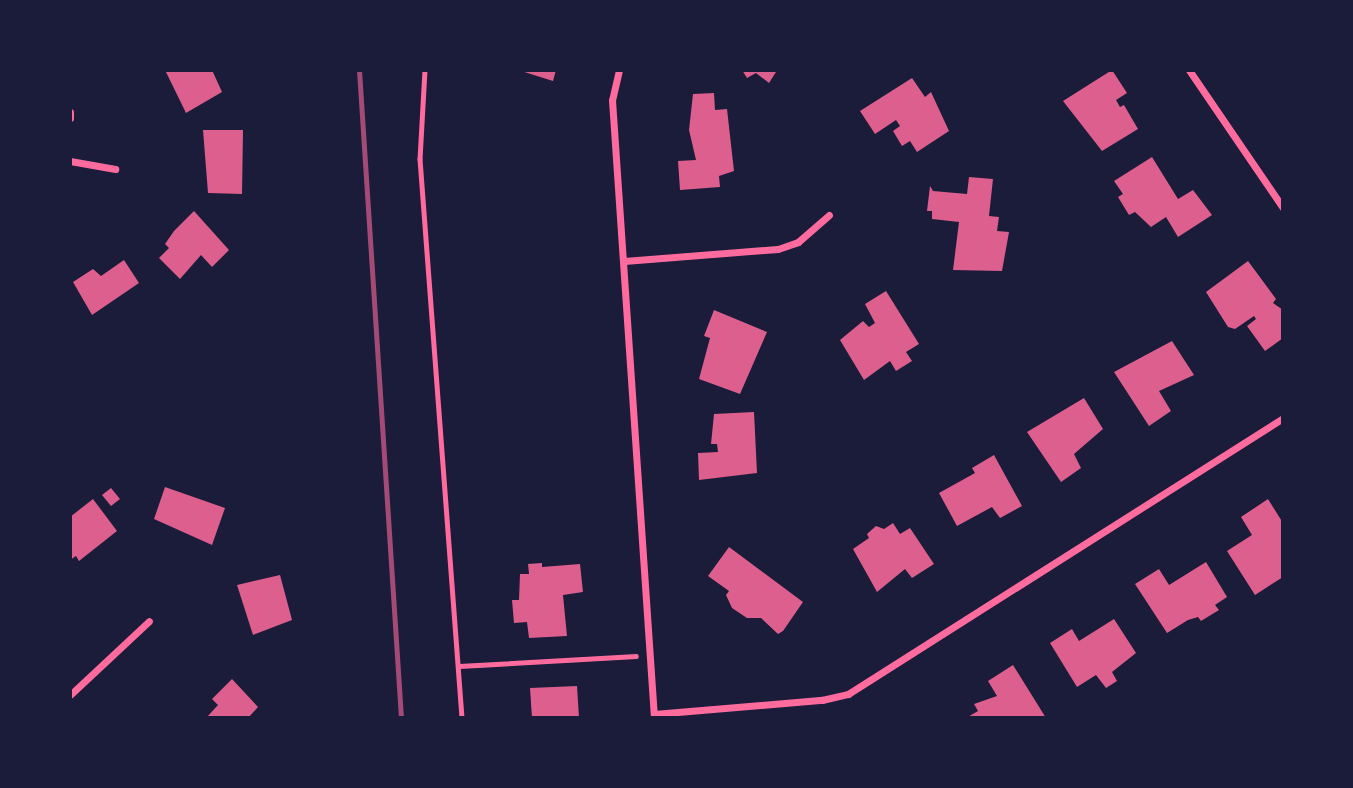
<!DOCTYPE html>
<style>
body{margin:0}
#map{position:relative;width:1353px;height:788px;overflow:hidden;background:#1b1b3a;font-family:"Titillium Web",sans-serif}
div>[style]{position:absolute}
.building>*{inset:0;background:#dd5f8e}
.path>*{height:4.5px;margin:-2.25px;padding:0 2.25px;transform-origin:2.25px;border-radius:2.25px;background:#ff6b9d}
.minor>*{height:7px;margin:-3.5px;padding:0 3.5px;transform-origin:3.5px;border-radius:3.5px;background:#ff6b9d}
.rail>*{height:5px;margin:-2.5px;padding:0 2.5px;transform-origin:2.5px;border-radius:2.5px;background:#a44b75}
span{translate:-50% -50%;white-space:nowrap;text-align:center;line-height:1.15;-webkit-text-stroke:7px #1b1b3a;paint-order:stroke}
.frame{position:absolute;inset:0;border:72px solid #1b1b3a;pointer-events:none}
</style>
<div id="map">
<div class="building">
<i style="clip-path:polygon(165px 70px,212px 70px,222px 92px,186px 113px)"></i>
<i style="clip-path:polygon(518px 70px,556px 70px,553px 81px)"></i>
<i style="clip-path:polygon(742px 70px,775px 70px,776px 72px,769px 83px,756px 73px,747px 78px)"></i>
<i style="clip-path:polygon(1112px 70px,1127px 93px,1116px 100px,1120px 107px,1124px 105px,1138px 129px,1102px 151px,1063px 101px)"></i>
<i style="clip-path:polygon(912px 78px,925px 97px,931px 92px,949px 131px,917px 152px,910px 141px,902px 146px,893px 131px,900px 126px,896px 120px,875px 134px,860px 111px)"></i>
<i style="clip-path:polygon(714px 93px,715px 110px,727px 109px,734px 171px,719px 176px,720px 187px,680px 190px,678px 161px,696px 160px,689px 130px,693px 94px)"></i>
<i style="clip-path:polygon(203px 130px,243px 130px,242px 194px,208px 193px)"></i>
<i style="clip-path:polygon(1152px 157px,1178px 199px,1193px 190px,1212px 215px,1178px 237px,1166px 217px,1151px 227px,1135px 212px,1129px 215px,1118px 197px,1123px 194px,1114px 181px)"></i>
<i style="clip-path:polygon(969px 177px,993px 179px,989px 216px,999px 217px,997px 231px,1009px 232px,1002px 271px,953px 270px,959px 222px,932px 219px,932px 211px,927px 211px,930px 186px,933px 191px,967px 194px)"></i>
<i style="clip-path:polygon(194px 211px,229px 250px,212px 267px,201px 255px,180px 279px,159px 258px,169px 248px,165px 244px,174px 231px)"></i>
<i style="clip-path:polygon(124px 260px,139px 283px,92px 315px,73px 282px,93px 269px,101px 276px)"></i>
<i style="clip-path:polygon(1248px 261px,1276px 299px,1273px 303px,1283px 310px,1283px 338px,1265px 351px,1247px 326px,1256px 319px,1254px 316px,1235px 329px,1228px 327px,1206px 292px)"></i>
<i style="clip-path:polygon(886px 291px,919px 344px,906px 352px,912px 361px,896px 371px,890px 361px,864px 380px,840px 340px,863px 321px,869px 327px,875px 323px,865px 304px)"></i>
<i style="clip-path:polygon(714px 310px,767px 332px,740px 394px,699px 379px,710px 338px,704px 336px)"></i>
<i style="clip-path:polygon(1172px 341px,1194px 375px,1159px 391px,1171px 411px,1149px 426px,1114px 372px)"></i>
<i style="clip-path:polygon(1084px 398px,1103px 429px,1074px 454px,1081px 468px,1061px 482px,1027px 432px)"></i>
<i style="clip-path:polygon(754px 412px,757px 473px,699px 480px,698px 453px,718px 452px,717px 444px,711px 444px,714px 414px)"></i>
<i style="clip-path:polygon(994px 455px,1022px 506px,1000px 518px,992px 507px,957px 526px,939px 493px,975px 473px,972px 468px)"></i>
<i style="clip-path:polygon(165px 487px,225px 508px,212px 545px,154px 519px)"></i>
<i style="clip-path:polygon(111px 488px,120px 499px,111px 506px,102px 495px)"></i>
<i style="clip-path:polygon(93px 499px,117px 531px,79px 561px,76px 556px,70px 560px,70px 517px)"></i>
<i style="clip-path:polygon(1268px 499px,1283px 523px,1283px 577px,1255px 595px,1227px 551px,1252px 535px,1241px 517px)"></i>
<i style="clip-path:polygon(893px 523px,900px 534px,910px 528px,934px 564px,912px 578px,905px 569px,877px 592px,853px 549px,869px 538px,867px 534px,876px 526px,884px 529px)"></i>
<i style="clip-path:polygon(729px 547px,803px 602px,783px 631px,778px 634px,761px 618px,747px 618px,732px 608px,726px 595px,729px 591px,708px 576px)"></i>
<i style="clip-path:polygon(1206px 562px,1227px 597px,1215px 605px,1219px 610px,1201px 621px,1198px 617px,1188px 620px,1167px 633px,1135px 584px,1159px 569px,1169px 585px)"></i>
<i style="clip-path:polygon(542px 563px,542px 567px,580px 564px,583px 592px,563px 595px,567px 636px,529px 638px,527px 622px,514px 623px,512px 600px,519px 600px,520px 574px,529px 574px,528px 564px)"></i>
<i style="clip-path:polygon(280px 575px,292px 620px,253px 635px,237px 585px)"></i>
<i style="clip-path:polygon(1114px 619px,1136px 653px,1112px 672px,1117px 681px,1106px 688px,1096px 675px,1077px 687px,1050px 643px,1072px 629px,1079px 641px)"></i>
<i style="clip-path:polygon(1013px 665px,1046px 718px,966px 718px,978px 711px,974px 704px,997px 696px,988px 681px)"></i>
<i style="clip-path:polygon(232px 679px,258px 707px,248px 718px,206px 718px,218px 705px,212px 699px)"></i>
<i style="clip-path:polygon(577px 686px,579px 718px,532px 718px,530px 688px)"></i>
</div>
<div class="path">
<i style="left:425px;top:70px;width:89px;rotate:93.2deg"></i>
<i style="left:420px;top:159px;width:561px;rotate:85.7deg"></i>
<i style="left:459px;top:666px;width:177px;rotate:-3.2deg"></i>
</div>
<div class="minor">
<i style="left:619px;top:70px;width:31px;rotate:103deg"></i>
<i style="left:612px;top:100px;width:619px;rotate:86.11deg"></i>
<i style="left:1189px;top:70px;width:167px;rotate:55.7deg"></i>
<i style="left:70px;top:112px;width:6px;rotate:90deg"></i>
<i style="left:70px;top:161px;width:46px;rotate:10.1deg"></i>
<i style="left:624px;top:261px;width:154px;rotate:-4.5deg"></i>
<i style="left:778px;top:249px;width:21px;rotate:-19deg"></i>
<i style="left:798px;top:242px;width:41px;rotate:-41.1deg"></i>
<i style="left:70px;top:695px;width:108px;rotate:-43.1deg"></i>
<i style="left:654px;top:714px;width:169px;rotate:-4.8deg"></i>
<i style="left:822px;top:700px;width:27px;rotate:-13deg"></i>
<i style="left:848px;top:694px;width:515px;rotate:-32.39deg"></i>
</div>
<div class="rail">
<i style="left:359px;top:70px;width:649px;rotate:86.29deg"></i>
</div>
<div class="frame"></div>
</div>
